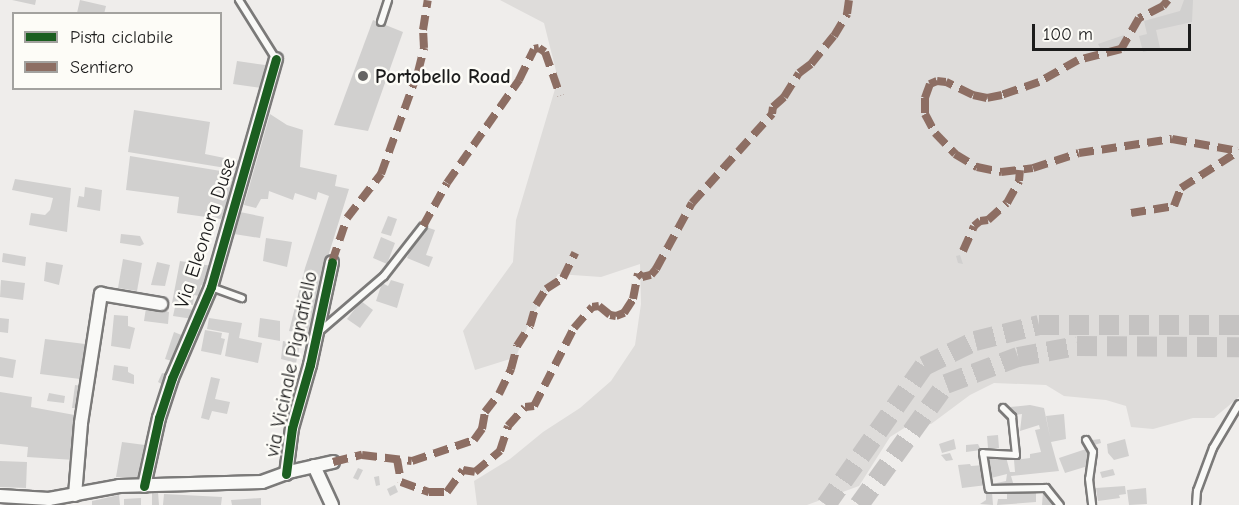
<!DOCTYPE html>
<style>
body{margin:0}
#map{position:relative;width:1239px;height:505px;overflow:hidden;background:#efedeb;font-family:"Comic Neue",sans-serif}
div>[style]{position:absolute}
.green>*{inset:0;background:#dedcda}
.building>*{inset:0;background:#d1d0cf}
.trunk-tunnel>*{height:20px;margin-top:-10px;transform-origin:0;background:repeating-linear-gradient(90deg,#c5c3c2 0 20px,transparent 0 30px)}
.roads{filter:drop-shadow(2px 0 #7b7a79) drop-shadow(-2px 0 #7b7a79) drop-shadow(0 2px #7b7a79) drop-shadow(0 -2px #7b7a79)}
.service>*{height:6px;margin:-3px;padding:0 3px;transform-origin:3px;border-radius:3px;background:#f9f9f7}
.minor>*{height:12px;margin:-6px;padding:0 6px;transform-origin:6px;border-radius:6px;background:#f9f9f7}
.quiet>*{height:8px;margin-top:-4px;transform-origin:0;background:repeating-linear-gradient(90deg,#8d6e63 0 15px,transparent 0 23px)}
.cycleway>*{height:9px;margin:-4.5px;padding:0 4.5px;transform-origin:4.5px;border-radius:4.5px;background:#1b5e20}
.dots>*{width:16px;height:16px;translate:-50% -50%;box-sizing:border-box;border:3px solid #fdfcf7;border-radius:50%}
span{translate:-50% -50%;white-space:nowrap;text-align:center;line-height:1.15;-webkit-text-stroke:5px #fdfcf7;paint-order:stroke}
.poi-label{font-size:20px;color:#1c1c1c;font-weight:700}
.left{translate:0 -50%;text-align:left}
.street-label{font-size:20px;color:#1c1c1c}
.legend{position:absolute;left:12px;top:12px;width:210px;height:78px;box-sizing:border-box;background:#fdfcf7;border:2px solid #a3a29f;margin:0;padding:8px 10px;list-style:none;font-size:18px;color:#1c1c1c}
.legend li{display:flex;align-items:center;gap:12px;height:30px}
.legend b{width:30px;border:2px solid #a3a29f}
.scale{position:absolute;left:1032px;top:24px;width:159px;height:27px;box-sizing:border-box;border:3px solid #1c1c1c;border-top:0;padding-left:8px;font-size:18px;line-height:21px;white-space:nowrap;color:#1c1c1c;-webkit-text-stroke:4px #fdfcf7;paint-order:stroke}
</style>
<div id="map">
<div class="green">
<i style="clip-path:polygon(500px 0,1239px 0,1239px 397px,1214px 418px,1193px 418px,1153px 429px,1131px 427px,1126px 406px,1106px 400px,1064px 396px,1046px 385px,994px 383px,970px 395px,931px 424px,909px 425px,890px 437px,859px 486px,807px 505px,477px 505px,474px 481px,510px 459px,543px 432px,580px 408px,611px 381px,635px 345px,641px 304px,640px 264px,601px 277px,558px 274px,531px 318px,516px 357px,475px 370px,463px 331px,513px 262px,516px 220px,558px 79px,544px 23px)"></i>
</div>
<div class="building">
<i style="clip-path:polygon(12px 0,36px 0,35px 5px)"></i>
<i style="clip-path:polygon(80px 0,106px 6px,104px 14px,77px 13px)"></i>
<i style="clip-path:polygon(1184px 0,1193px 0,1192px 22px,1156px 30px,1160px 48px,1143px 52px,1139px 36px,1147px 34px,1144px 21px,1180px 11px)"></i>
<i style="clip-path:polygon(373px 20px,403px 32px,368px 131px,334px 125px)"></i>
<i style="clip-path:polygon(1124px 35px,1125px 44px,1102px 51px,1098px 44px)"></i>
<i style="clip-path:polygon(237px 61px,265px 65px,262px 88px,233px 84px)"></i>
<i style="clip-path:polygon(134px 110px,210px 122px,205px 154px,239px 161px,238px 170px,128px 152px)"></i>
<i style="clip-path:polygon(270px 114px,287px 125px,303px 130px,300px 167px,337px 175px,335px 186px,349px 189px,322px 276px,309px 335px,289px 331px,305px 268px,329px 196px,318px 192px,316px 200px,295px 193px,293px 200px,269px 191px,268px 199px,261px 199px,256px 208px,244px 205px)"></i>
<i style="clip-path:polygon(130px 156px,239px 174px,221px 219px,177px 213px,179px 197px,126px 190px)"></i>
<i style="clip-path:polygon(15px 179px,71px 188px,67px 232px,29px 225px,31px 213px,45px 215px,50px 210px,53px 198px,12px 190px)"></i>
<i style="clip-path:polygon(85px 187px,102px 190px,100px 211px,77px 207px,79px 196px,84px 197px)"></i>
<i style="clip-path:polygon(240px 212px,264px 217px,260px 238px,234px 234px)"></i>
<i style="clip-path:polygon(388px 216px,397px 219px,391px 236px,381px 233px)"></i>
<i style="clip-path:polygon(426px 227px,435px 230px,426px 255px,433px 257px,429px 267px,407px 258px,414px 241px)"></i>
<i style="clip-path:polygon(121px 234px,140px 236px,144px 244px,140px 246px,120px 243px)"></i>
<i style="clip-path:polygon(381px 237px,395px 243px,387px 264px,373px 258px)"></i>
<i style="clip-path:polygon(266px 238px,292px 242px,287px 267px,263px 261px)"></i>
<i style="clip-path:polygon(3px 253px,26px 257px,25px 266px,2px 262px)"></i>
<i style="clip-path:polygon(960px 255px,963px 264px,958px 263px,956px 256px)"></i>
<i style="clip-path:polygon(123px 259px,142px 263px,137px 291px,118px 288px)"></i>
<i style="clip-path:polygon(180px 261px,212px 266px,205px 286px,201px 285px,199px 296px,194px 295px,193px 305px,189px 304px,189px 307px,172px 303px)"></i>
<i style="clip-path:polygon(46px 262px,63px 265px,59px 285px,44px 281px)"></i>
<i style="clip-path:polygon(157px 262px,170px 265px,165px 286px,151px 285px)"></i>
<i style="clip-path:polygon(1px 280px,25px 283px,23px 300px,0 297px)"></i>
<i style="clip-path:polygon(391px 280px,404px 284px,397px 308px,376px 301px,382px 283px,388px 286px)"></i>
<i style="clip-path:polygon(361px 301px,373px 310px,360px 328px,347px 319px)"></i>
<i style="clip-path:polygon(175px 307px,194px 310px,193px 319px,173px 316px)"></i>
<i style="clip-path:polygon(146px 308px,169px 312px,168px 324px,144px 321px)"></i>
<i style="clip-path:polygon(114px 315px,128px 316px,128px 326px,135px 328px,130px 349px,111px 346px)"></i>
<i style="clip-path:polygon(0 318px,9px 319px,8px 333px,0 332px)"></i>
<i style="clip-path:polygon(209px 318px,242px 323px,239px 338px,262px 343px,258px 363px,225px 356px,229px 333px,207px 329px)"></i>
<i style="clip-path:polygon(260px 318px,280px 321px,280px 341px,258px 337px)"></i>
<i style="clip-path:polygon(205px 330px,222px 333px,221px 338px,225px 339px,221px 355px,201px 351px)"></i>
<i style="clip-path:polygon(174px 332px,184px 336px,175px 362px,165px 359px)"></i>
<i style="clip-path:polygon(45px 339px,85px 344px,80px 379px,40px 374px)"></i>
<i style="clip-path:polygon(283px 341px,300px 345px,296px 363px,281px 359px)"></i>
<i style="clip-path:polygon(0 357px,16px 360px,13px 378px,0 376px)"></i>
<i style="clip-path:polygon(114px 365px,128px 367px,128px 372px,134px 375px,134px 384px,112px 380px)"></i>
<i style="clip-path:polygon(162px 373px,170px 375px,165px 386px,158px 382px)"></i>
<i style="clip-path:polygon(211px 377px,220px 379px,215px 399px,230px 402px,227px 414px,212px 411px,209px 420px,201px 418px)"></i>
<i style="clip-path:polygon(75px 385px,82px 386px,80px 408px,72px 408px)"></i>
<i style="clip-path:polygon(0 392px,32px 397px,31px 407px,80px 416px,75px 460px,27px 457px,28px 447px,0 444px)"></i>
<i style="clip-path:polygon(49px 393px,65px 396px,64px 403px,47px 401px)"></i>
<i style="clip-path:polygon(1030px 405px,1044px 408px,1050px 437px,1046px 416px,1064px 414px,1066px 439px,1051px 442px,1059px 471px,1011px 476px,1014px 486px,996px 486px,992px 484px,1006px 481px,1007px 474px,991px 478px,988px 456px,1006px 457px,1010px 472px,1015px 472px,1014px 460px,1030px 458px,1030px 454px,1041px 452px,1035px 430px,1040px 429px,1039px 425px,1020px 431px,1022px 414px,1015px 415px,1010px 407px)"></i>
<i style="clip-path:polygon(998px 435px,999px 448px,988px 448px,987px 436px)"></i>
<i style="clip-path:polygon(954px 439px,956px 449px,942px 453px,939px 444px)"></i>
<i style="clip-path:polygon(1100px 439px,1101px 443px,1094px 445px,1092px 440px)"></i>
<i style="clip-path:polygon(1125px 439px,1129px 456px,1114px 460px,1108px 453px,1107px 444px)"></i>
<i style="clip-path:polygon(122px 442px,145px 445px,142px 477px,116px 477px)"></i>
<i style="clip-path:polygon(978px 444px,981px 450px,966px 452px,966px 445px)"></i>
<i style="clip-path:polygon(1089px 448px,1088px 466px,1065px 473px,1059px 458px)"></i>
<i style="clip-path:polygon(950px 453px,953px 460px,946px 461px,941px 455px)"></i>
<i style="clip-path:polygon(0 461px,27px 462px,26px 488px,0 487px)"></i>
<i style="clip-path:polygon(970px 464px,971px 466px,984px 465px,987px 485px,962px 488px,958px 465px)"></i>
<i style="clip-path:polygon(358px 468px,363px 470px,358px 480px,353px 478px)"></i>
<i style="clip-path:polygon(1113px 469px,1115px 475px,1102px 478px,1100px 472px)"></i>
<i style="clip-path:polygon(379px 476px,380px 485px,376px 486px,374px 477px)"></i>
<i style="clip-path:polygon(395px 485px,398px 492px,390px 496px,387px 489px)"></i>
<i style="clip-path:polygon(1125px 486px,1126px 494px,1119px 495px,1120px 498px,1098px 501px,1096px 488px)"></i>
<i style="clip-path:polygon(1146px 488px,1147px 504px,1129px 505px,1127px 490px)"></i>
<i style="clip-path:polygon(152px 492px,158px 492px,159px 505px,152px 505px)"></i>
<i style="clip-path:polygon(992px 492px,993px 505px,980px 504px,986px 500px,986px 493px)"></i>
<i style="clip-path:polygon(1007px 492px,1036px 492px,1036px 502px,997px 505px,998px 499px,1007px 499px)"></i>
<i style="clip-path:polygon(1043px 492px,1049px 493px,1057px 505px,1042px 505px)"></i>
<i style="clip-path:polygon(164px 494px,222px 497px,221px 505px,163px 505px)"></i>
<i style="clip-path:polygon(119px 495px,120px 505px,92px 505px,92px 501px)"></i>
<i style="clip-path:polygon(141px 498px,141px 505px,124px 505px,124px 499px)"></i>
<i style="clip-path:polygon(261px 498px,261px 505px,232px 505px,231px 500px)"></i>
</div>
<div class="trunk-tunnel">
<i style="left:826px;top:505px;width:170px;rotate:-54.8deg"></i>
<i style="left:924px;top:366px;width:57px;rotate:-26.1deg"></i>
<i style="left:975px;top:341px;width:66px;rotate:-14deg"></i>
<i style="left:1039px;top:325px;width:200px"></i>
<i style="left:859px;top:505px;width:149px;rotate:-54.3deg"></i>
<i style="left:946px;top:384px;width:77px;rotate:-20.6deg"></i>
<i style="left:1018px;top:357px;width:60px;rotate:-10.6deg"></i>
<i style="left:1077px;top:346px;width:162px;rotate:0.4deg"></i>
</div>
<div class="roads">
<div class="service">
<i style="left:239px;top:0;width:70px;rotate:57.9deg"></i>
<i style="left:381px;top:22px;width:23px;rotate:-72deg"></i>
<i style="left:211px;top:287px;width:33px;rotate:20deg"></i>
<i style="left:320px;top:331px;width:84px;rotate:-40.7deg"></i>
<i style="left:384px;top:276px;width:63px;rotate:-52deg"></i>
<i style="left:1003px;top:408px;width:13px;rotate:45deg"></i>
<i style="left:1012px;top:417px;width:38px;rotate:84deg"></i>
<i style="left:1016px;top:455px;width:33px;rotate:-177deg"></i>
<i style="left:983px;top:453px;width:36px;rotate:81deg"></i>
<i style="left:989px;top:489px;width:57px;rotate:-1deg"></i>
<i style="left:1046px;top:488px;width:22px;rotate:51deg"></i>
<i style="left:1086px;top:440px;width:14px;rotate:60deg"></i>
<i style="left:1093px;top:452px;width:27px;rotate:98deg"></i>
<i style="left:1089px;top:479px;width:26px;rotate:83deg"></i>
<i style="left:1196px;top:505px;width:14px;rotate:-86deg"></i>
<i style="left:1197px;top:491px;width:46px;rotate:-69.6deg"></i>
<i style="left:1213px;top:448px;width:51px;rotate:-59.4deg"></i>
</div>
<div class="minor">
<i style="left:314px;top:466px;width:43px;rotate:65.2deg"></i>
<i style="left:286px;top:474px;width:46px;rotate:-82.6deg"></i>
<i style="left:292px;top:428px;width:66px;rotate:-74.1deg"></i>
<i style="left:310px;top:365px;width:105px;rotate:-77.9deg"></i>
<i style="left:144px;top:486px;width:70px;rotate:-77.6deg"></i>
<i style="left:159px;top:418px;width:42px;rotate:-72deg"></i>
<i style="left:172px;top:378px;width:99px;rotate:-66.8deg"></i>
<i style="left:211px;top:287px;width:237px;rotate:-74.1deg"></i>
<i style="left:75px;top:495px;width:72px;rotate:-85.2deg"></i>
<i style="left:81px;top:423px;width:131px;rotate:-81.2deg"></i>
<i style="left:101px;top:294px;width:61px;rotate:9.5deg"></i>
<i style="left:0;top:496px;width:49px;rotate:3.5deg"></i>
<i style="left:49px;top:499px;width:71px;rotate:-10.5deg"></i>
<i style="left:119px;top:486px;width:143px;rotate:-1.6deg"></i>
<i style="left:262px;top:482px;width:33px;rotate:-20deg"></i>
<i style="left:293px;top:471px;width:41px;rotate:-12.7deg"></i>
</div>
</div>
<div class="quiet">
<i style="left:1168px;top:0;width:8px;rotate:130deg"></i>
<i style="left:1163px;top:6px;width:27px;rotate:153deg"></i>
<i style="left:1139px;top:18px;width:36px;rotate:120deg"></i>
<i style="left:1121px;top:49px;width:44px;rotate:165.7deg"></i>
<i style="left:1078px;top:60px;width:45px;rotate:150.6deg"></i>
<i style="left:1039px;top:82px;width:39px;rotate:161deg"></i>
<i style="left:1002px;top:95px;width:15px;rotate:169deg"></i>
<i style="left:987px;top:98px;width:14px;rotate:-168deg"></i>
<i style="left:973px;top:95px;width:30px;rotate:-154deg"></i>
<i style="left:946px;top:82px;width:9px;rotate:-174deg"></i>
<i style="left:937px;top:81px;width:8px;rotate:157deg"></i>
<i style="left:930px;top:84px;width:15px;rotate:110deg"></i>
<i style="left:925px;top:98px;width:16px;rotate:90deg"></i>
<i style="left:925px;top:114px;width:21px;rotate:62deg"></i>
<i style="left:935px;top:133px;width:29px;rotate:46deg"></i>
<i style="left:955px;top:154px;width:26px;rotate:31deg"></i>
<i style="left:977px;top:167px;width:25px;rotate:12deg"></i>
<i style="left:1001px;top:172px;width:32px;rotate:-7deg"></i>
<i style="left:1033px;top:168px;width:48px;rotate:-18.1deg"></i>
<i style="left:1079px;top:153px;width:94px;rotate:-8.6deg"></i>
<i style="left:1172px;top:139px;width:68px;rotate:10.2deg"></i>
<i style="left:1131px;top:213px;width:44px;rotate:-9.2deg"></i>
<i style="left:1174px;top:206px;width:19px;rotate:-69deg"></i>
<i style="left:1181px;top:188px;width:69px;rotate:-32.5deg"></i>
<i style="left:423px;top:226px;width:49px;rotate:-60.8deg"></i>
<i style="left:447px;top:183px;width:126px;rotate:-55deg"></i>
<i style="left:519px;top:80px;width:34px;rotate:-64deg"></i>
<i style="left:534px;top:49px;width:5px;rotate:-11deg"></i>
<i style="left:539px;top:48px;width:7px;rotate:34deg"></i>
<i style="left:545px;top:52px;width:46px;rotate:70.8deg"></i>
<i style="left:963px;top:251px;width:27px;rotate:-66deg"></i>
<i style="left:974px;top:226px;width:8px;rotate:-40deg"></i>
<i style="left:980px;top:221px;width:8px;rotate:-7deg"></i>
<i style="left:988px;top:220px;width:25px;rotate:-42deg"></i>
<i style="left:1007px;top:203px;width:25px;rotate:-61deg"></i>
<i style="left:1019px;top:181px;width:11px;rotate:-85deg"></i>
<i style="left:332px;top:262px;width:46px;rotate:-71.2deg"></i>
<i style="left:347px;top:218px;width:56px;rotate:-52.3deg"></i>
<i style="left:381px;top:174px;width:109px;rotate:-70.1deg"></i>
<i style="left:418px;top:72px;width:25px;rotate:-76deg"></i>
<i style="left:424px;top:48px;width:18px;rotate:-93deg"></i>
<i style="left:423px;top:30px;width:30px;rotate:-81deg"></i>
<i style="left:397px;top:459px;width:23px;rotate:80deg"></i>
<i style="left:401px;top:482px;width:30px;rotate:20deg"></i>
<i style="left:429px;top:492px;width:18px"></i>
<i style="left:447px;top:492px;width:27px;rotate:-54deg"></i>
<i style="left:463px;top:470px;width:12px;rotate:9deg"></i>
<i style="left:475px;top:472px;width:33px;rotate:-40deg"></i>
<i style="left:500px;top:451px;width:26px;rotate:-72deg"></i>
<i style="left:508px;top:426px;width:25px;rotate:-48deg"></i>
<i style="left:525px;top:407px;width:9px;rotate:-6deg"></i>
<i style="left:534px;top:406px;width:88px;rotate:-62.9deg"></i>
<i style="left:574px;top:328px;width:28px;rotate:-49deg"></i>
<i style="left:592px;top:307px;width:7px;rotate:-8deg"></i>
<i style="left:599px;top:306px;width:14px;rotate:39deg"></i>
<i style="left:610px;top:315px;width:6px;rotate:9deg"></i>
<i style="left:616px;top:316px;width:9px;rotate:-21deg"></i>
<i style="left:624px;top:313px;width:17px;rotate:-57deg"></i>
<i style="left:633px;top:299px;width:26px;rotate:-79deg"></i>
<i style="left:638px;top:273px;width:6px;rotate:45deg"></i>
<i style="left:642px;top:277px;width:9px;rotate:-13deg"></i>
<i style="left:651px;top:275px;width:8px;rotate:-50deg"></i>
<i style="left:656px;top:269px;width:75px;rotate:-61.4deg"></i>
<i style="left:692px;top:203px;width:120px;rotate:-48deg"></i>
<i style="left:772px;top:114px;width:7px;rotate:-82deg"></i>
<i style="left:773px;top:107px;width:15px;rotate:-42deg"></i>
<i style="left:784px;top:97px;width:28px;rotate:-58deg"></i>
<i style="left:799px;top:73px;width:15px;rotate:-37deg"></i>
<i style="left:811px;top:64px;width:36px;rotate:-51deg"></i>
<i style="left:834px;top:36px;width:26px;rotate:-59deg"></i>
<i style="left:847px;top:14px;width:14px;rotate:-82deg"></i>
<i style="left:333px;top:462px;width:30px;rotate:-14deg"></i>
<i style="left:362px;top:455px;width:50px;rotate:6.8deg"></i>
<i style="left:412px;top:461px;width:65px;rotate:-18.7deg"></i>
<i style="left:474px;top:440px;width:14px;rotate:-54deg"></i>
<i style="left:482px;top:429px;width:17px;rotate:-80deg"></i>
<i style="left:485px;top:412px;width:23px;rotate:-52deg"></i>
<i style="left:499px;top:394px;width:28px;rotate:-64deg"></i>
<i style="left:511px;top:369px;width:24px;rotate:-75deg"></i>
<i style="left:517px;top:346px;width:24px;rotate:-57deg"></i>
<i style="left:530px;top:326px;width:22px;rotate:-74deg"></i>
<i style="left:536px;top:305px;width:19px;rotate:-58deg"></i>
<i style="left:546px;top:289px;width:20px;rotate:-33deg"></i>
<i style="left:563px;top:278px;width:28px;rotate:-64deg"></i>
</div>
<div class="cycleway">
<i style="left:286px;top:474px;width:46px;rotate:-82.6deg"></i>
<i style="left:292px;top:428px;width:66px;rotate:-74.1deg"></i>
<i style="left:310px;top:365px;width:105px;rotate:-77.9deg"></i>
<i style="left:144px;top:486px;width:70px;rotate:-77.6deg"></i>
<i style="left:159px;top:418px;width:42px;rotate:-72deg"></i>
<i style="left:172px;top:378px;width:99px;rotate:-66.8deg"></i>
<i style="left:211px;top:287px;width:237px;rotate:-74.1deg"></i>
</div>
<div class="dots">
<i style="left:363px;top:76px;background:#666564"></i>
</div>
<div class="poi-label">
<span class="left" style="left:375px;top:76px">Portobello Road</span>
</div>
<div class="street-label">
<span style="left:205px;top:233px;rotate:-72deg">Via Eleonora Duse</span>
<span style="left:291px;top:364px;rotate:-78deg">via Vicinale Pignatiello</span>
</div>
<ul class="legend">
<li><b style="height:8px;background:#1b5e20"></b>Pista ciclabile</li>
<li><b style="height:8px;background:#8d6e63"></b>Sentiero</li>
</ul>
<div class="scale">100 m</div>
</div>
